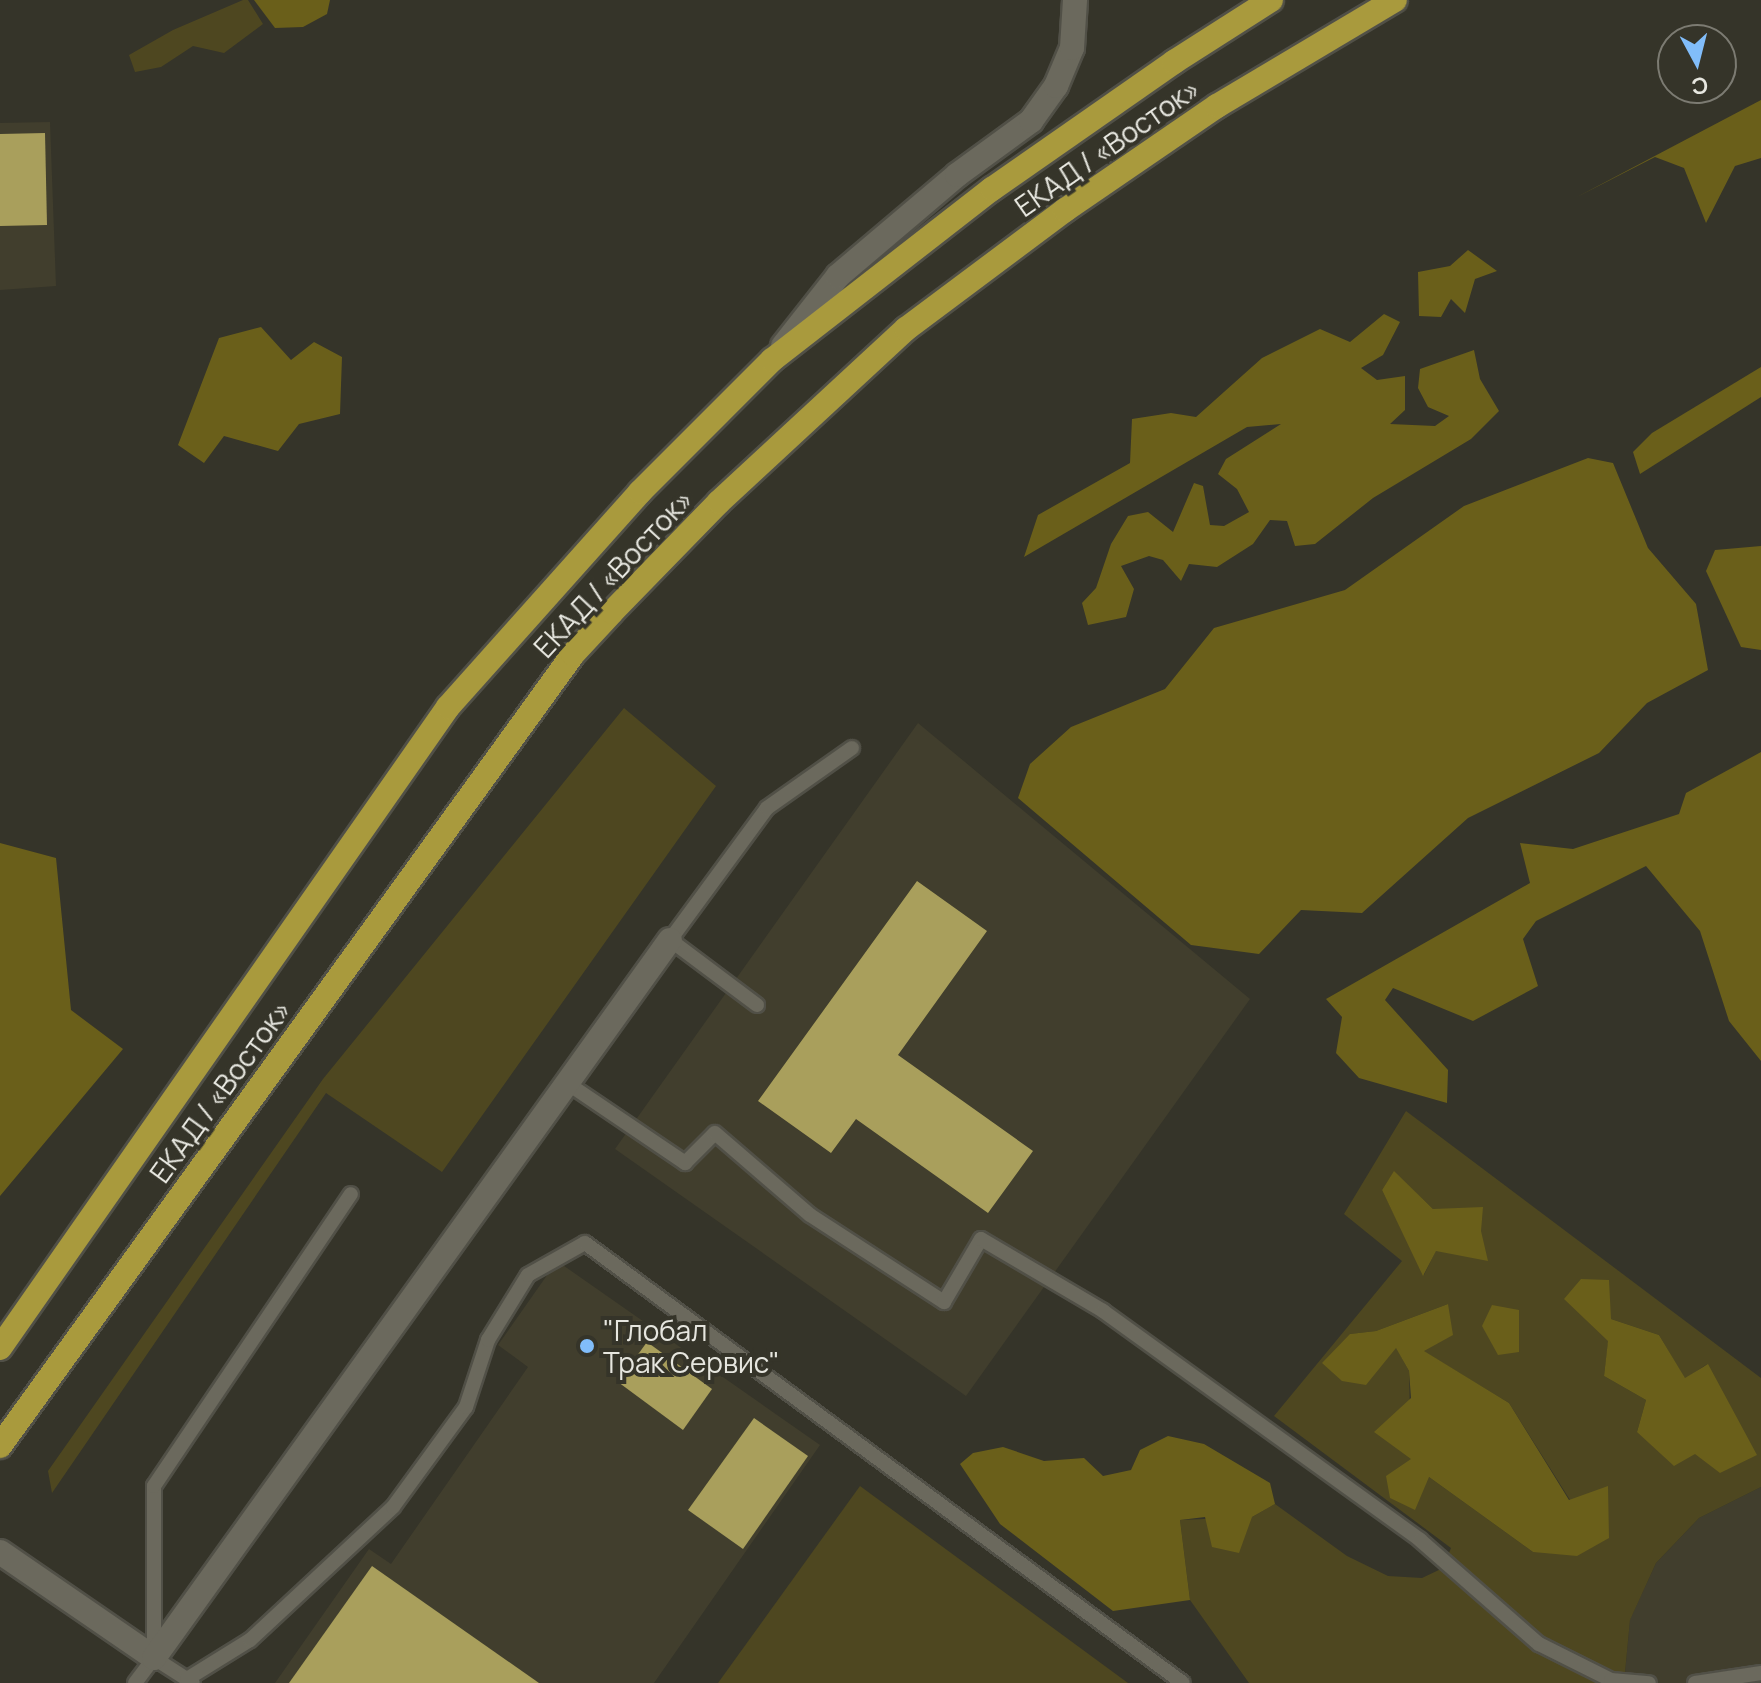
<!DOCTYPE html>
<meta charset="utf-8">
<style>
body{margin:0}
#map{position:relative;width:1761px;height:1683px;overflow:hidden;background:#353429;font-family:Manrope,sans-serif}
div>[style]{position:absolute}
.built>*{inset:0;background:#413e2d}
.green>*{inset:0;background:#4e4720}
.forest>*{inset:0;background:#6a5f1a}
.building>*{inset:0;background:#a99f5c}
.roads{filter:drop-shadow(2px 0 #515047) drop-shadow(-2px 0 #515047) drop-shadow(0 2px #515047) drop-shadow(0 -2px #515047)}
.lane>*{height:14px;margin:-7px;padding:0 7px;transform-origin:7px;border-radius:7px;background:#6b695d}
.street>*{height:24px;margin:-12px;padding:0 12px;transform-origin:12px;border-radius:12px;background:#6b695d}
.secondary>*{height:24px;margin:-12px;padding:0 12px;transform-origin:12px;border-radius:12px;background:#6b695d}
.highway>*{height:24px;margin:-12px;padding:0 12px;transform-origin:12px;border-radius:12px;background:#a99a3d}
.dots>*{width:22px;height:22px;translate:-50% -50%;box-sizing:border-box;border:4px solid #353429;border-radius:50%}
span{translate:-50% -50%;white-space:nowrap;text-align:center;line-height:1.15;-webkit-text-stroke:8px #353429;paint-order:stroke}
.street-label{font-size:28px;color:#e6e6df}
.poi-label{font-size:28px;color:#e6e6df}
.left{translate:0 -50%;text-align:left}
.north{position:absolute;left:1657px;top:24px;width:80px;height:80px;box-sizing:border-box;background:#353429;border:2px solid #7c7b72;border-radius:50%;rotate:173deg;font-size:22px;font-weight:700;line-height:32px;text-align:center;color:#e6e6df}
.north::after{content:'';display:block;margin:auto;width:28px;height:36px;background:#81bdfa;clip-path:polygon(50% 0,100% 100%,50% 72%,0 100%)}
</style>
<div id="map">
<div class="built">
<i style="clip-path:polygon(50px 122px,56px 286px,0 290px,0 123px)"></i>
<i style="clip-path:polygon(918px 723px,1250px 999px,966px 1396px,615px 1149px)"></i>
<i style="clip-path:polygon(557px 1261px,820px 1445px,654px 1683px,275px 1683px,369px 1549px,391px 1564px,528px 1367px,498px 1345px)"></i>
<i style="clip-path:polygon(1761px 1487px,1761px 1683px,1624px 1683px,1630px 1619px,1656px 1563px,1699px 1518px)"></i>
</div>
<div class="green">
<i style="clip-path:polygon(243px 0,248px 0,263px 24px,224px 53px,193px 46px,161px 67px,135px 72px,129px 55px,173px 30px)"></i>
<i style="clip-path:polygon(624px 708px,716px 786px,442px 1172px,326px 1093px,52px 1493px,48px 1471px,323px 1079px)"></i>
<i style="clip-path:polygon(evenodd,1406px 1111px,1761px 1378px,1761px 1487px,1699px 1518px,1656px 1563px,1630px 1620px,1624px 1683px,1249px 1683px,1190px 1600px,1180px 1520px,1252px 1517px,1275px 1504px,1347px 1556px,1388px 1576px,1422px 1578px,1443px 1568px,1451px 1548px,1274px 1416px,1402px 1261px,1344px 1214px,1406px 1111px,1394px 1172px,1433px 1209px,1436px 1250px,1424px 1275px,1382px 1190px,1394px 1172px,1406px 1111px,1448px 1304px,1423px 1351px,1509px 1403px,1570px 1500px,1533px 1552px,1429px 1477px,1411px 1459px,1409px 1371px,1396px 1347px,1350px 1334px,1376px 1331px,1448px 1304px,1406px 1111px,1611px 1319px,1659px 1335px,1685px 1379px,1707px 1364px,1637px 1432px,1646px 1400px,1604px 1376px,1611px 1319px)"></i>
<i style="clip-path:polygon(860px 1486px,1128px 1683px,718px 1683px)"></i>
</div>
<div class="forest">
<i style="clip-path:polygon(254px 0,330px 0,327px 14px,303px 27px,275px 28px)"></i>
<i style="clip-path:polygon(1761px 100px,1761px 158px,1735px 166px,1706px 223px,1684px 168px,1655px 157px,1575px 198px)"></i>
<i style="clip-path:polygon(1468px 250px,1497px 271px,1475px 279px,1465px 313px,1451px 299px,1441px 317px,1419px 316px,1418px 272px,1450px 266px)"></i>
<i style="clip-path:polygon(1384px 314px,1400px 322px,1383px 355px,1361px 368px,1377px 380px,1405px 376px,1405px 410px,1390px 424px,1435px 426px,1449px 416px,1428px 407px,1418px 388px,1420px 369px,1474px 350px,1480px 379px,1499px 411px,1471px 439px,1373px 498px,1315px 544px,1295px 546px,1287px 521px,1270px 520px,1253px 544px,1217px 567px,1189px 564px,1181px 581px,1163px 560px,1149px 556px,1121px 566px,1134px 589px,1126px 617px,1088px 625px,1082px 603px,1096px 588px,1111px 544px,1128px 516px,1148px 512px,1173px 532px,1194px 483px,1203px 486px,1210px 525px,1224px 526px,1249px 512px,1237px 489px,1218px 474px,1226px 459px,1281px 424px,1247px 427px,1024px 557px,1038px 515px,1130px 463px,1132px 419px,1171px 413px,1196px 417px,1262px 358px,1320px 329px,1350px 342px)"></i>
<i style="clip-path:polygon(261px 327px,291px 360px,314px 342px,342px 357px,340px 414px,299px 424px,278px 451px,224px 436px,204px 463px,178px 445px,219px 338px)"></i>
<i style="clip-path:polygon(1761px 367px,1761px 397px,1640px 474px,1633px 452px,1652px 433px)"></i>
<i style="clip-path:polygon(1588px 458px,1613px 463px,1648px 548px,1696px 604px,1708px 670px,1647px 703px,1599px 753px,1468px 818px,1362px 913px,1301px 910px,1259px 954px,1191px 945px,1018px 798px,1030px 764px,1071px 727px,1165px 689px,1214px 628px,1345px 590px,1464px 506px)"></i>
<i style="clip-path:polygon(1761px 546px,1761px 650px,1741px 647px,1706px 571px,1715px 550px)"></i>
<i style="clip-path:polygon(1761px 752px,1761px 1061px,1729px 1021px,1700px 931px,1646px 866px,1536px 921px,1523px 939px,1538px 986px,1473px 1021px,1393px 988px,1385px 1000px,1448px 1070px,1447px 1103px,1359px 1078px,1336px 1053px,1342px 1017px,1326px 999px,1530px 883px,1520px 843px,1573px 849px,1679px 814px,1686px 793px)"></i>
<i style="clip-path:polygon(0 843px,56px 858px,71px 1010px,123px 1049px,0 1196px)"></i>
<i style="clip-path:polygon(1394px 1171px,1433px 1209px,1483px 1207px,1481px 1231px,1488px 1261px,1436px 1251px,1423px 1276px,1382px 1190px)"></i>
<i style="clip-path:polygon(1581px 1279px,1609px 1280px,1611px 1319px,1659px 1335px,1685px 1378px,1708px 1364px,1757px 1455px,1720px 1473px,1695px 1454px,1674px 1466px,1637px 1432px,1646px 1400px,1604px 1376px,1608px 1341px,1564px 1299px)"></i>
<i style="clip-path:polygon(1448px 1304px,1453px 1335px,1424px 1351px,1509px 1403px,1569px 1500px,1608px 1486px,1609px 1538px,1577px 1556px,1533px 1552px,1429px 1477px,1415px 1510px,1390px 1498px,1386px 1476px,1411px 1459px,1374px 1432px,1411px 1398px,1409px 1371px,1396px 1348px,1366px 1385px,1342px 1381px,1322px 1363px,1350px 1334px,1376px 1331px)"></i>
<i style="clip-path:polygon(1492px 1305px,1519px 1310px,1519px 1352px,1498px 1355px,1482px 1326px)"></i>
<i style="clip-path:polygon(1168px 1436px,1204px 1444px,1270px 1483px,1275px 1504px,1252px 1517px,1239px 1553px,1212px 1547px,1205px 1517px,1180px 1520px,1190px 1600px,1113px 1611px,1000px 1524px,960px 1464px,973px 1453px,1003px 1447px,1044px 1461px,1084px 1458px,1103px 1476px,1131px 1470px,1140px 1450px)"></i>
</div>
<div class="building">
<i style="clip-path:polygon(45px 133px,47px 225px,0 226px,0 134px)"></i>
<i style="clip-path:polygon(917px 881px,987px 931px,898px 1055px,1033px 1151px,988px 1213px,856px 1119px,831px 1153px,758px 1101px)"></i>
<i style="clip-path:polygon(647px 1342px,712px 1389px,683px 1430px,618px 1382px)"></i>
<i style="clip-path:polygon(754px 1418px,808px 1456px,743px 1549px,688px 1510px)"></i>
<i style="clip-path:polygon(372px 1566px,539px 1683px,289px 1683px)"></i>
</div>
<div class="roads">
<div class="lane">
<i style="left:757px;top:1005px;width:109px;rotate:-143.2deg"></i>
<i style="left:670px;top:940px;width:164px;rotate:-53.7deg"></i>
<i style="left:767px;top:808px;width:104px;rotate:-35.2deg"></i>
<i style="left:567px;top:1083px;width:143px;rotate:34.1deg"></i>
<i style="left:685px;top:1163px;width:42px;rotate:-45deg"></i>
<i style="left:715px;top:1133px;width:125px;rotate:40.8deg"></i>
<i style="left:810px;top:1215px;width:160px;rotate:33deg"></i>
<i style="left:944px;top:1302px;width:73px;rotate:-59.6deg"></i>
<i style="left:981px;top:1239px;width:142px;rotate:30.5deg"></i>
<i style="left:1103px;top:1311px;width:391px;rotate:35.8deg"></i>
<i style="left:1420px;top:1540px;width:158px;rotate:41.2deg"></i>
<i style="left:1539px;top:1644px;width:80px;rotate:26.6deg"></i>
<i style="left:1611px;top:1680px;width:38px;rotate:5deg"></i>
<i style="left:154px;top:1658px;width:46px;rotate:32.7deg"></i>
<i style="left:187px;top:1679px;width:74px;rotate:-31.8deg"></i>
<i style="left:250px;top:1640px;width:195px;rotate:-42.9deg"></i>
<i style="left:393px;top:1507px;width:124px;rotate:-53.9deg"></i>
<i style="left:466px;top:1407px;width:71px;rotate:-71.8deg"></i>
<i style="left:488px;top:1340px;width:76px;rotate:-58.4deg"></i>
<i style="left:528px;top:1275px;width:65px;rotate:-29.3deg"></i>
<i style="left:585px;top:1243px;width:742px;rotate:36.35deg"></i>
<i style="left:135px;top:1683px;width:31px;rotate:-53deg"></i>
<i style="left:154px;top:1658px;width:172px;rotate:-90deg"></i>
<i style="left:154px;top:1486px;width:352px;rotate:-56deg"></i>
<i style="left:1695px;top:1683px;width:67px;rotate:-8.6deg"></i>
</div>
<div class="street">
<i style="left:0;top:1552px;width:187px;rotate:34.5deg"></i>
<i style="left:154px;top:1658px;width:884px;rotate:-54.3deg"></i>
</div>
<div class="secondary">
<i style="left:783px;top:346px;width:89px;rotate:-51.8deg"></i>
<i style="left:838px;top:276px;width:156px;rotate:-40.3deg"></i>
<i style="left:957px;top:175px;width:92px;rotate:-36.1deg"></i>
<i style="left:1031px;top:121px;width:43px;rotate:-54.5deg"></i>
<i style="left:1056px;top:86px;width:41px;rotate:-67.2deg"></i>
<i style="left:1072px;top:48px;width:48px;rotate:-86.4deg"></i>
</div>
<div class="highway">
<i style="left:0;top:1348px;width:782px;rotate:-55.05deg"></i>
<i style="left:448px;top:707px;width:288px;rotate:-48.2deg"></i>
<i style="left:640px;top:492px;width:187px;rotate:-45deg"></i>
<i style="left:772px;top:360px;width:279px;rotate:-37.9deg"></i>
<i style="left:992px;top:189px;width:222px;rotate:-34.9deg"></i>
<i style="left:1174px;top:62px;width:115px;rotate:-32.6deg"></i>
<i style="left:0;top:1446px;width:978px;rotate:-54.11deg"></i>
<i style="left:573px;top:654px;width:57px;rotate:-47.1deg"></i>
<i style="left:612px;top:612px;width:153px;rotate:-45.8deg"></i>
<i style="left:719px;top:502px;width:255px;rotate:-42.8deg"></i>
<i style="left:906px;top:329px;width:199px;rotate:-36.8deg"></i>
<i style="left:1065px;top:210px;width:184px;rotate:-34.4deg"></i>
<i style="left:1217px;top:106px;width:207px;rotate:-30.8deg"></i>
</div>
</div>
<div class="dots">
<i style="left:587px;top:1346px;background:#81bdfa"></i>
</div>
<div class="street-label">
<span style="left:1107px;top:147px;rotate:-35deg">ЕКАД / «Восток»</span>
<span style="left:613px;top:573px;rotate:-47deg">ЕКАД / «Восток»</span>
<span style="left:220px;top:1091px;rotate:-54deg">ЕКАД / «Восток»</span>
</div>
<div class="poi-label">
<span class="left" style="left:603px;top:1346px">"Глобал<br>Трак Сервис"</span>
</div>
<div class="north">С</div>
</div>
